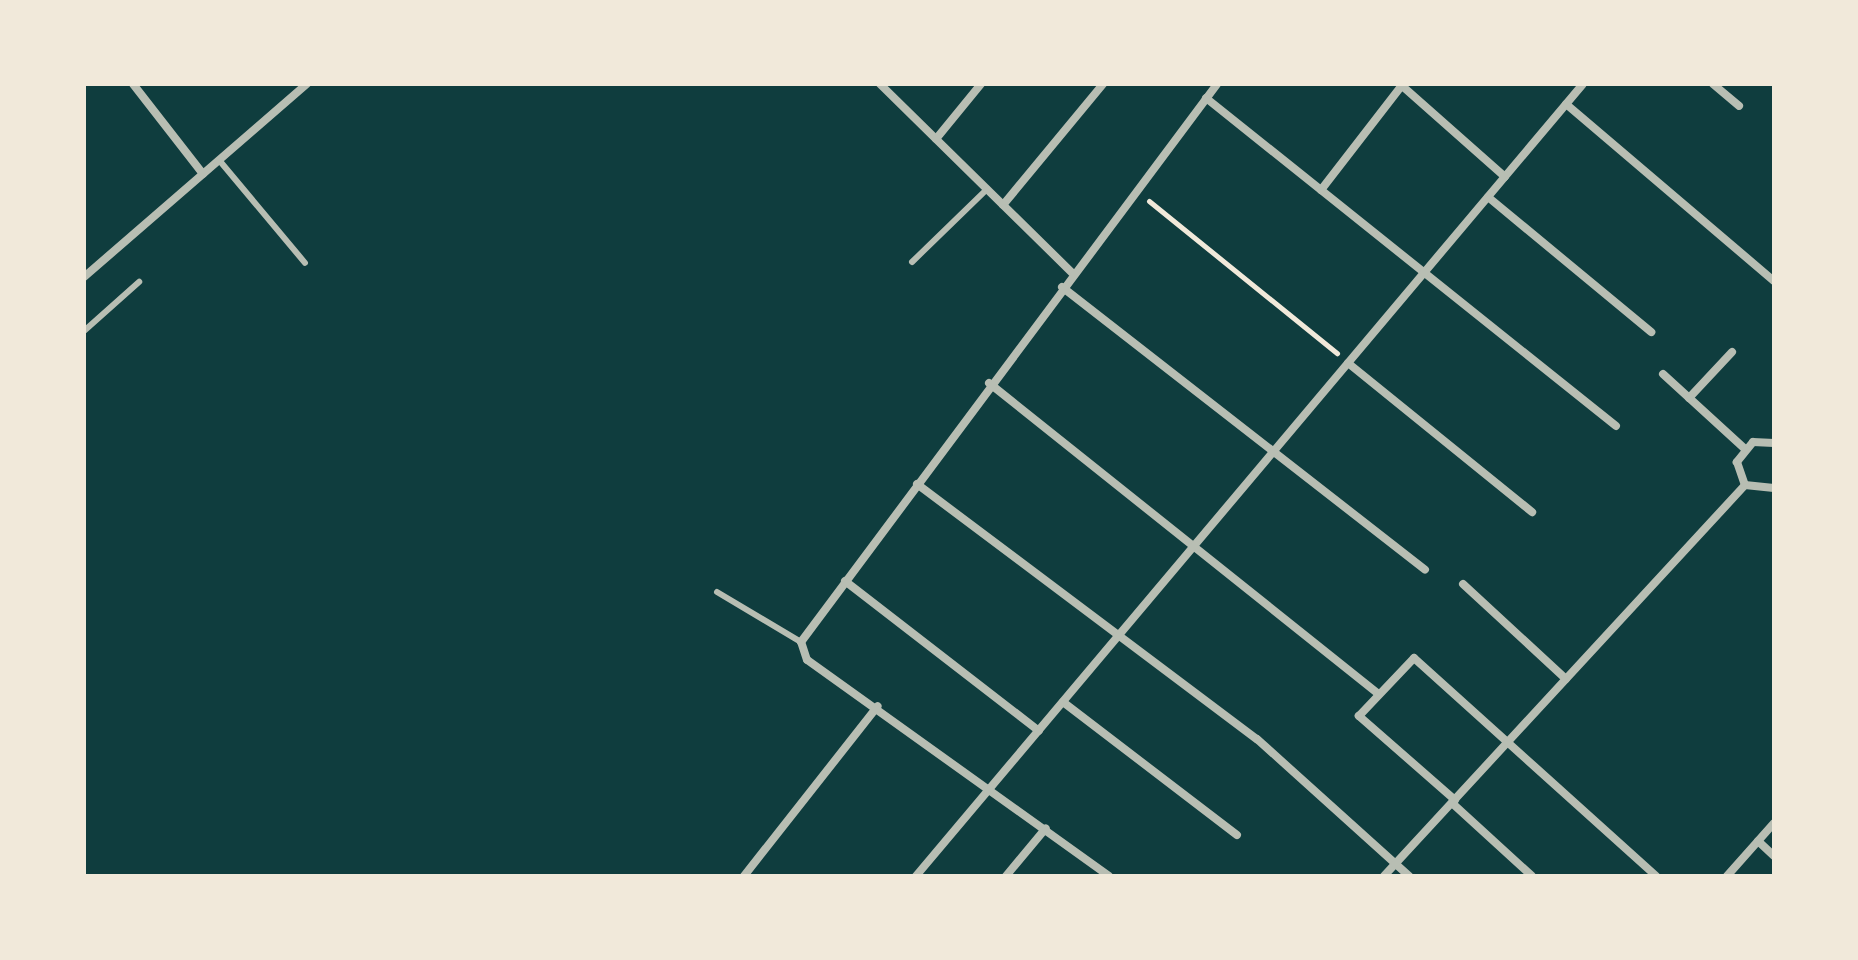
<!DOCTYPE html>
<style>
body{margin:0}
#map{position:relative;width:1858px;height:960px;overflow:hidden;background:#0f3d3e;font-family:Barlow,sans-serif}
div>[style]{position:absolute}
.path>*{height:5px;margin:-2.5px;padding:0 2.5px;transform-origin:2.5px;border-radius:2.5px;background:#f1e9da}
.service>*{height:6px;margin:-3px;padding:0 3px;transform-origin:3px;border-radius:3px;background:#b8beb3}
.minor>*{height:8px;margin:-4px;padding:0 4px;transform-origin:4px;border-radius:4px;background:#b8beb3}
span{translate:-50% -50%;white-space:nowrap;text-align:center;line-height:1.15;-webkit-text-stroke:8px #f1e9da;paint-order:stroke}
.frame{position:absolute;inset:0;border:86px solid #f1e9da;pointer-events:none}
</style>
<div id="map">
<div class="path">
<i style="left:1149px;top:201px;width:242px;rotate:39deg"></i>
</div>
<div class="service">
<i style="left:219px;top:160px;width:134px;rotate:50.1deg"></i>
<i style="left:912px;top:262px;width:105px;rotate:-44.2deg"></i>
<i style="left:84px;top:331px;width:74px;rotate:-41.7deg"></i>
<i style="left:717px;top:592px;width:98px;rotate:30.8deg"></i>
</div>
<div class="minor">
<i style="left:133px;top:84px;width:114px;rotate:52.1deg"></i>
<i style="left:880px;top:84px;width:269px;rotate:44.5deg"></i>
<i style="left:1400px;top:84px;width:140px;rotate:41.5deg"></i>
<i style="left:1713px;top:84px;width:34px;rotate:40deg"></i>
<i style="left:1206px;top:98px;width:525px;rotate:38.66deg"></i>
<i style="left:1566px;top:104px;width:273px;rotate:40.4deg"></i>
<i style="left:936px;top:139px;width:71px;rotate:-50.7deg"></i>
<i style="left:1321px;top:190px;width:134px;rotate:-52.3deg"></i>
<i style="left:1488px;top:197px;width:212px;rotate:39.6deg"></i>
<i style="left:1003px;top:205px;width:157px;rotate:-50.4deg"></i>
<i style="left:84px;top:277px;width:295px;rotate:-40.9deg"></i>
<i style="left:1062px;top:287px;width:460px;rotate:37.9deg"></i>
<i style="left:1348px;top:363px;width:237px;rotate:39deg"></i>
<i style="left:1663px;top:374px;width:110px;rotate:42.4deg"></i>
<i style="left:989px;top:383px;width:497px;rotate:38.6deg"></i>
<i style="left:1689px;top:398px;width:63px;rotate:-46.9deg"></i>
<i style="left:1774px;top:443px;width:21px;rotate:-177deg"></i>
<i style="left:1753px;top:442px;width:26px;rotate:129deg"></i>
<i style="left:1737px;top:462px;width:24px;rotate:71deg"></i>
<i style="left:1745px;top:485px;width:29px;rotate:6deg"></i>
<i style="left:917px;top:484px;width:425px;rotate:36.9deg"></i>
<i style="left:1257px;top:739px;width:205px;rotate:42deg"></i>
<i style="left:845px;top:581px;width:245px;rotate:37.7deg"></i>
<i style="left:1463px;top:584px;width:140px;rotate:42.7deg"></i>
<i style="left:1063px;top:702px;width:219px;rotate:37.4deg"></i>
<i style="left:1455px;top:800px;width:128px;rotate:-138.8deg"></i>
<i style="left:1359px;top:716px;width:80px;rotate:-46.5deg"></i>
<i style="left:1414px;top:658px;width:326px;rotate:42deg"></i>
<i style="left:1452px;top:803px;width:108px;rotate:42.4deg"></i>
<i style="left:1758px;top:841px;width:22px;rotate:43deg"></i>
<i style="left:744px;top:876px;width:216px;rotate:-51.8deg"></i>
<i style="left:916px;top:876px;width:1035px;rotate:-49.9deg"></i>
<i style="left:1006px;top:876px;width:62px;rotate:-50.2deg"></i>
<i style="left:1109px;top:876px;width:371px;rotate:-144.4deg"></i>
<i style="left:807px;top:660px;width:19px;rotate:-108deg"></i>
<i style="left:801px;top:642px;width:696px;rotate:-53.29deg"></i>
<i style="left:1384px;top:876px;width:532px;rotate:-47.28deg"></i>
<i style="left:1727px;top:876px;width:71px;rotate:-48.4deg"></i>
</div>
<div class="frame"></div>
</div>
